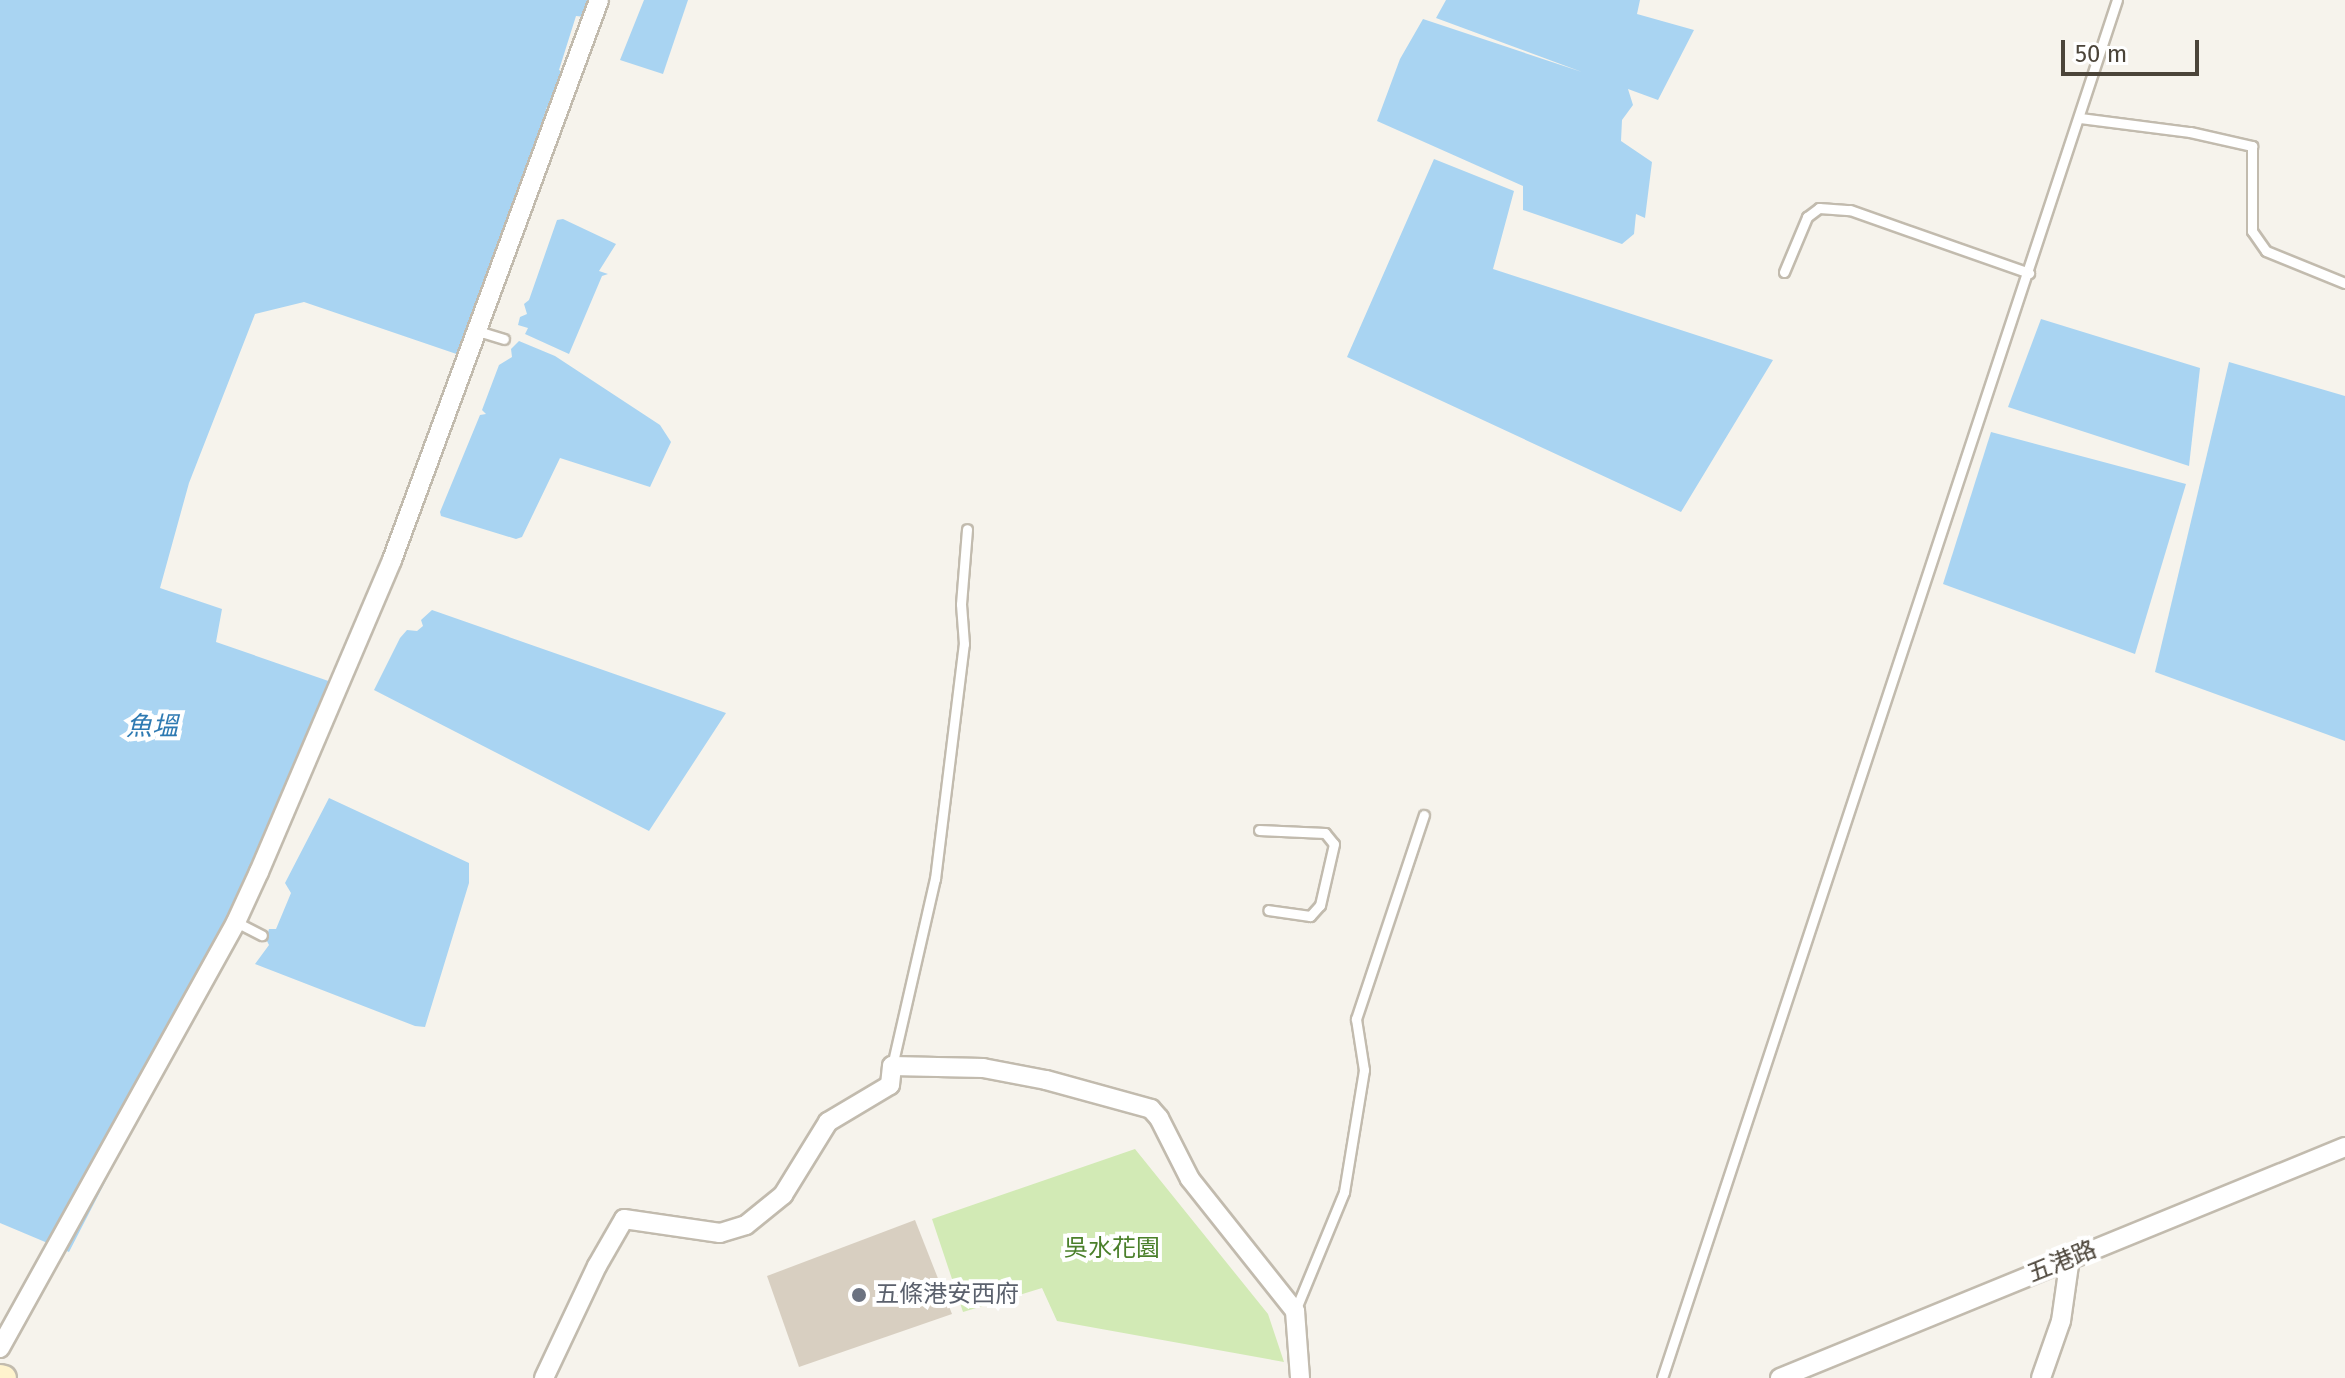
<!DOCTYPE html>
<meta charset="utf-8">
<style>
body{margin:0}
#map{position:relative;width:2345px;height:1378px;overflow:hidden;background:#f6f3ec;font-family:"Fira Sans","Noto Sans TC",sans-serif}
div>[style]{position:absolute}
.green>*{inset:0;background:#d2eab5}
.water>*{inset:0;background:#a9d4f2}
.building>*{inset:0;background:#d8cfc1}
.roads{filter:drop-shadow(2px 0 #c2bbae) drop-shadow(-2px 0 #c2bbae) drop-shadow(0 2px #c2bbae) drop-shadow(0 -2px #c2bbae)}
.lane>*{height:9px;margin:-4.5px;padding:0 4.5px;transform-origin:4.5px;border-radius:4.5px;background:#fff}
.street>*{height:18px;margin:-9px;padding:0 9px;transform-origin:9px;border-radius:9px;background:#fff}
.secondary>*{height:24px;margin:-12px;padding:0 12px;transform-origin:12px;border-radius:12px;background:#fff3cd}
.dots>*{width:22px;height:22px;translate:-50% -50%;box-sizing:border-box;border:4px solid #fff;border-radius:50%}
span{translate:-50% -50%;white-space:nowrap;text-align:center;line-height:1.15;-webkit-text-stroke:8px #fff;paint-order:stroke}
.park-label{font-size:24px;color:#4a7f2a}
.street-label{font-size:24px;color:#4b4439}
.worship-label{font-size:24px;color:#5b616d}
.left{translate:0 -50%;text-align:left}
.water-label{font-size:26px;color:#2e7ab2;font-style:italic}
.scale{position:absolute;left:2061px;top:40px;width:138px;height:36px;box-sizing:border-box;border:4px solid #4b4439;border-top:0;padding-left:10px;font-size:24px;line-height:28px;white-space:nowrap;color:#4b4439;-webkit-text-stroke:6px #fff;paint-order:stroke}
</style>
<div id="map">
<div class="green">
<i style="clip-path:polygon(1135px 1149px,1268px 1314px,1284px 1362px,1057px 1321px,1042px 1288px,963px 1312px,932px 1219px)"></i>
</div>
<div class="water">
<i style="clip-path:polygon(0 0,610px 0,603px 19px,576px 16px,559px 70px,563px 72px,556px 98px,551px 96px,552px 108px,547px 107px,534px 146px,549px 154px,477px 361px,304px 302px,255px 314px,189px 483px,160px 588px,222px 609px,216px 642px,340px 685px,261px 880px,69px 1252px,0 1223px)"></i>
<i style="clip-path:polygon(644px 0,688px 0,663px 74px,620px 60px)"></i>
<i style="clip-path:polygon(1446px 0,1640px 0,1637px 14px,1694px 30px,1658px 100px,1628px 89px,1633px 105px,1622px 120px,1621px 141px,1652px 162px,1645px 218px,1636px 214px,1634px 234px,1622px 244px,1523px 210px,1523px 186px,1377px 121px,1400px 59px,1423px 19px,1582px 72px,1436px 18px)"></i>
<i style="clip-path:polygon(1434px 159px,1514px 191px,1493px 269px,1773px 360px,1681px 512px,1347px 357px)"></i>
<i style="clip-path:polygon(563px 219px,616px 244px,599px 271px,608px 274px,602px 276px,569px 354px,525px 334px,528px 328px,518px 325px,520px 317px,527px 314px,524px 304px,529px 300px,557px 220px)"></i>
<i style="clip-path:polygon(2041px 319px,2200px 368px,2189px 466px,2008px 407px)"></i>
<i style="clip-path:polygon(519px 341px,555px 356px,660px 425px,671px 442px,650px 487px,560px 458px,522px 537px,516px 539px,441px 516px,440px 512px,480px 415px,486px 414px,482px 410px,499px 365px,512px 357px,511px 349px)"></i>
<i style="clip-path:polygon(2229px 362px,2345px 396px,2345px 741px,2155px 672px)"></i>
<i style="clip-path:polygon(1991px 432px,2186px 484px,2135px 654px,1943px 584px)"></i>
<i style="clip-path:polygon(432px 610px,726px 713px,649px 831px,374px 690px,400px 638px,407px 630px,417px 631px,423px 626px,421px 620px)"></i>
<i style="clip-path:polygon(329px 798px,469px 863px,469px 883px,425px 1027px,415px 1026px,255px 964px,269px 945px,266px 939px,269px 929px,276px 929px,291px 893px,285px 883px)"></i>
</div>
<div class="building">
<i style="clip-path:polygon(915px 1220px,952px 1314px,799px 1367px,767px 1276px)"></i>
</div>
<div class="roads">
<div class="lane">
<i style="left:2080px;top:118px;width:111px;rotate:7.3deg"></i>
<i style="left:2190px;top:132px;width:64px;rotate:12.7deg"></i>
<i style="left:2252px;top:146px;width:85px;rotate:90deg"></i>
<i style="left:2252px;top:231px;width:24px;rotate:55deg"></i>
<i style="left:2266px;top:251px;width:85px;rotate:22.1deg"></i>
<i style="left:1784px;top:272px;width:60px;rotate:-67.3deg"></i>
<i style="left:1807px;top:217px;width:15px;rotate:-37deg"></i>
<i style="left:1819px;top:208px;width:31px;rotate:4deg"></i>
<i style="left:1850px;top:210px;width:190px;rotate:19.4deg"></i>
<i style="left:478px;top:331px;width:27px;rotate:17deg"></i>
<i style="left:1259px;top:830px;width:66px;rotate:2.6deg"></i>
<i style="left:1325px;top:833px;width:14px;rotate:51deg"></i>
<i style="left:1334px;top:844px;width:63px;rotate:102.9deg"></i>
<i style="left:1320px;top:905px;width:15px;rotate:132deg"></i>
<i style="left:1310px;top:916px;width:42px;rotate:-171.9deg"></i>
<i style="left:236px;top:922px;width:29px;rotate:27deg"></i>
<i style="left:892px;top:1066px;width:192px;rotate:-77.1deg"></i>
<i style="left:935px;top:879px;width:237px;rotate:-83deg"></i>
<i style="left:964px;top:644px;width:40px;rotate:-94.3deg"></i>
<i style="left:961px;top:604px;width:75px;rotate:-85.4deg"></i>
<i style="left:1295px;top:1311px;width:129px;rotate:-67.6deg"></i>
<i style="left:1344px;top:1192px;width:124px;rotate:-80.7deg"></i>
<i style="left:1364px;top:1070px;width:52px;rotate:-98.9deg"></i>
<i style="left:1356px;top:1019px;width:215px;rotate:-71.6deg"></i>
<i style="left:1662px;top:1378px;width:1451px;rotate:-71.73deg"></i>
</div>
<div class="street">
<i style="left:0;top:1348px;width:487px;rotate:-61deg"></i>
<i style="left:236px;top:922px;width:55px;rotate:-65.3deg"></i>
<i style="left:259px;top:872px;width:339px;rotate:-66.9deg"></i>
<i style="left:392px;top:560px;width:597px;rotate:-69.71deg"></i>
<i style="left:544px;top:1378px;width:124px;rotate:-64.7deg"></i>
<i style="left:597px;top:1266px;width:54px;rotate:-60.1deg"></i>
<i style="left:624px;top:1219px;width:97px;rotate:8.3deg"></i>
<i style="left:720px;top:1233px;width:27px;rotate:-17deg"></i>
<i style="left:746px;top:1225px;width:48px;rotate:-39deg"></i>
<i style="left:783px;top:1195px;width:86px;rotate:-58.3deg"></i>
<i style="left:828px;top:1122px;width:72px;rotate:-30.8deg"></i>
<i style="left:890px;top:1085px;width:19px;rotate:-84deg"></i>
<i style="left:892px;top:1066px;width:91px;rotate:1.3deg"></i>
<i style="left:983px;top:1068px;width:64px;rotate:10.8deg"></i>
<i style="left:1046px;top:1080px;width:109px;rotate:15.4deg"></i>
<i style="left:1151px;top:1109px;width:12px;rotate:48deg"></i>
<i style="left:1159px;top:1118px;width:68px;rotate:63.1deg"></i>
<i style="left:1190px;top:1179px;width:169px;rotate:51.5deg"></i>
<i style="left:1295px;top:1311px;width:67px;rotate:85.7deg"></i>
<i style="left:1780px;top:1378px;width:610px;rotate:-22.24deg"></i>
<i style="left:2041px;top:1378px;width:60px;rotate:-70.7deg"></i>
<i style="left:2061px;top:1321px;width:64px;rotate:-81.9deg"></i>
</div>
<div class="secondary">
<i style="left:0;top:1377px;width:4px;rotate:14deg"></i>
</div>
</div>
<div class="dots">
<i style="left:859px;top:1295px;background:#6b7280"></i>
</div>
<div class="park-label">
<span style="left:1112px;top:1249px">吳水花園</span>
</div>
<div class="street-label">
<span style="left:2062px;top:1262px;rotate:-22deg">五港路</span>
</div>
<div class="worship-label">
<span class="left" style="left:875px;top:1295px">五條港安西府</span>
</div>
<div class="water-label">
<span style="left:152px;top:727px">魚塭</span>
</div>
<div class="scale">50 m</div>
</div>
